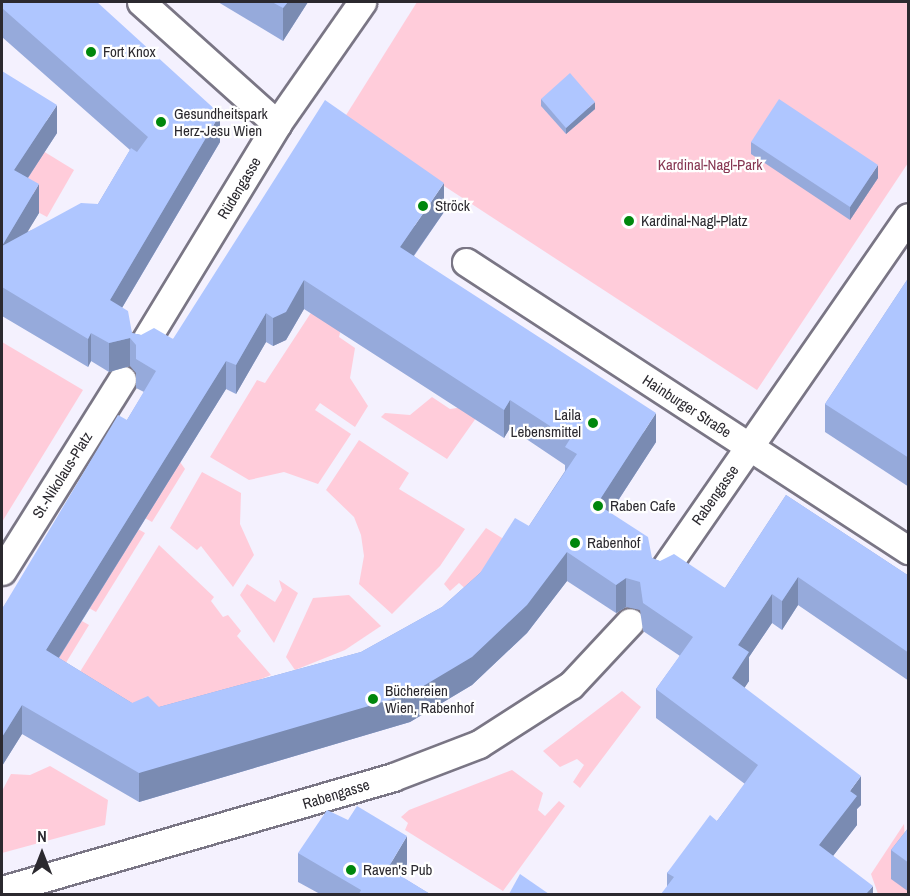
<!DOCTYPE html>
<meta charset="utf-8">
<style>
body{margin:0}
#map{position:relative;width:910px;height:896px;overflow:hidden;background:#f4f1fe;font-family:"Archivo Narrow",sans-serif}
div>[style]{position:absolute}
.green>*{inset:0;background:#ffccda}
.roads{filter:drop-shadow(2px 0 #7a7685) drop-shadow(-2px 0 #7a7685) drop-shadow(0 2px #7a7685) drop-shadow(0 -2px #7a7685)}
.street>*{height:27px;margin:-13.5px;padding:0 13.5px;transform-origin:13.5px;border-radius:13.5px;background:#fff}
.wall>*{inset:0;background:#96aadb}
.shaded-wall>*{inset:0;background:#7a8bb2}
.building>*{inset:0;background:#afc6ff}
.dots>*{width:16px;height:16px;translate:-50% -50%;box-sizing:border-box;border:3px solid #fff;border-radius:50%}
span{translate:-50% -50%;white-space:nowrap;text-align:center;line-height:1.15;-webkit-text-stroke:4.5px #fff;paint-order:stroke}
.poi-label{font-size:15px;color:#2b292f}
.left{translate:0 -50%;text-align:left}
.right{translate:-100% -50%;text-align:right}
.park-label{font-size:15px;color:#863652}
.street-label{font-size:15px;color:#2b292f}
.frame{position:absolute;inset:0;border:3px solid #2b292f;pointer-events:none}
.north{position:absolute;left:12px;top:824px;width:60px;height:60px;-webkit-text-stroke:4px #fff;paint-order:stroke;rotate:0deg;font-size:16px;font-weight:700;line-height:24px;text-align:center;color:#2b292f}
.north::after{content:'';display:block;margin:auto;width:21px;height:27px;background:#2b292f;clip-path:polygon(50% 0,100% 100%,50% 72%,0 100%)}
</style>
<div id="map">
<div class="green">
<i style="clip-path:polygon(417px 2px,908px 2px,908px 163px,757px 390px,343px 120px)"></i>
<i style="clip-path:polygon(43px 151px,74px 170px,47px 217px,14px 199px)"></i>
<i style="clip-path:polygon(320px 299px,343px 321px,339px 337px,355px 348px,350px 378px,368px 406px,355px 427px,320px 403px,315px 410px,351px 434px,318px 484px,284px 472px,249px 480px,210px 457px,257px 380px,265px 383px)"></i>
<i style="clip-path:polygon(2px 342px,83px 390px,2px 522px)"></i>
<i style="clip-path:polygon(432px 397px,450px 409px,486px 404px,447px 459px,381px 417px,385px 413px,410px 415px)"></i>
<i style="clip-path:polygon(359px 440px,409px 473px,399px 489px,465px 529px,440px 566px,392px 614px,359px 584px,364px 556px,361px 535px,354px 517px,326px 490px)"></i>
<i style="clip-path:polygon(180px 462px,185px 469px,152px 522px,145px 518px)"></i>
<i style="clip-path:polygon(202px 472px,241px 493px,240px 524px,254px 555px,233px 587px,201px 546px,197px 550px,170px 528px)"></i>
<i style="clip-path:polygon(486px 528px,515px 546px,480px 602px,459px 583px,450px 591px,444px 584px)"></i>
<i style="clip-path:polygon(138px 529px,145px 533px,96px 612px,89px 608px)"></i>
<i style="clip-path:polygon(159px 545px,214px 597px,211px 601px,223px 617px,228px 615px,241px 631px,237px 636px,271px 675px,148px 725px,68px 691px)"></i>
<i style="clip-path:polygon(279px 580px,298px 593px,274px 643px,240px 595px,247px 584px,275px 602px,282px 590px)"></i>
<i style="clip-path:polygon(349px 595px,381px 626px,345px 650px,295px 670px,286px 657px,313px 598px)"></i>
<i style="clip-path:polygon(82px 621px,89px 625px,64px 666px,56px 662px)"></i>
<i style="clip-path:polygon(622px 691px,641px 707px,580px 788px,573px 782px,584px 765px,577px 759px,560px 767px,543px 751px)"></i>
<i style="clip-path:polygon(50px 766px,108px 800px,105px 825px,2px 853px,2px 791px,11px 774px,30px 775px)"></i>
<i style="clip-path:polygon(512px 770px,543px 793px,538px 810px,545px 816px,559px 801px,565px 806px,503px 891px,405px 830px,408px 823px,401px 817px,409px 810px)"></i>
<i style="clip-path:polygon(904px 824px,908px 894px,878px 894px,871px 874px)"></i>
</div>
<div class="roads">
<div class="street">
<i style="left:141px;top:2px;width:183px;rotate:41.9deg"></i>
<i style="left:466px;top:262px;width:528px;rotate:33.09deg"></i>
<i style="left:141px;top:348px;width:262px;rotate:-58.7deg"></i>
<i style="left:277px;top:124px;width:149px;rotate:-55.1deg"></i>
<i style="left:2px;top:571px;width:226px;rotate:-57.9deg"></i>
<i style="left:661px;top:574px;width:434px;rotate:-55.3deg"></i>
<i style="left:2px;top:890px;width:407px;rotate:-16.1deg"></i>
<i style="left:393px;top:777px;width:92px;rotate:-21deg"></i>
<i style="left:479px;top:744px;width:109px;rotate:-32.7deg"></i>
<i style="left:571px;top:685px;width:86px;rotate:-46.9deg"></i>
</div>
</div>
<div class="wall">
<i style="clip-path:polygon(evenodd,2px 2px,220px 142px,122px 308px,132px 333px,141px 335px,173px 339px,444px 212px,414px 256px,656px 442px,610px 513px,652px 558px,725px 588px,786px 495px,909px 576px,909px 681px,798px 605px,782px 630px,772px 623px,749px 657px,749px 681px,744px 688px,861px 805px,857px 809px,857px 825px,833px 856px,873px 894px,667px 886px,667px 873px,717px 821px,745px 784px,656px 718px,656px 689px,680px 656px,643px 631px,640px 610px,626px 607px,616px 613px,567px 581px,527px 633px,472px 685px,410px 722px,139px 802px,22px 734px,2px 766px,2px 609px,127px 420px,144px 392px,136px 388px,136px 373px,130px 366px,109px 372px,91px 361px,88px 367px,2px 316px,2px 71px,57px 133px,28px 178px,39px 213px,27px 232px,98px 204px,130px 150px,2px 37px,2px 2px,304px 309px,504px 438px,510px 428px,565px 465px,565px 471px,529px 526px,480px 573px,442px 607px,361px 652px,159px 707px,132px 703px,59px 658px,226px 389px,236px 394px,266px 342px,273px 346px,286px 340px,304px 309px)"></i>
<i style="clip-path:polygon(218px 2px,308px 2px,283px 41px)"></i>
<i style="clip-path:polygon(541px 99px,595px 109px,566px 134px,541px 106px)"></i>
<i style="clip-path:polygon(751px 142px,878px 178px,850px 220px,751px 154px)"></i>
<i style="clip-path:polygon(909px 277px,909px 487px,825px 432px,825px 404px)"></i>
<i style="clip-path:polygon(909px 827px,909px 892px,891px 879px,891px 850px)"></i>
<i style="clip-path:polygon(298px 853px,407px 864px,400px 876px,430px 894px,320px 894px,298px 882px)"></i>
</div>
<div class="shaded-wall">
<i style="clip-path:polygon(288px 2px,308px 2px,283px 41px,283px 8px)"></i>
<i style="clip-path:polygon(595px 102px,595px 109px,566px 134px,566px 128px)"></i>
<i style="clip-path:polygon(57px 105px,57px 133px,14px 199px,14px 170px)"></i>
<i style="clip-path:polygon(220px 114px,220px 142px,110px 328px,110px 300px)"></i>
<i style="clip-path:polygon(878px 165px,878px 178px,850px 220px,850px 207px)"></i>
<i style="clip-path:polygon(444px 183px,444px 212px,400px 275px,400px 247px)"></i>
<i style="clip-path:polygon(39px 184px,39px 213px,2px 274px,2px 246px)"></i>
<i style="clip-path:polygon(304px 280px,304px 309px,286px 340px,273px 346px,273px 318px)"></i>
<i style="clip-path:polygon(266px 313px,266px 342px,236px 394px,236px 365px)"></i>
<i style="clip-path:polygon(91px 333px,91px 361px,88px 367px,88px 339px)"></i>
<i style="clip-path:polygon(130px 338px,130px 366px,109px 372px,109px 343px)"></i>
<i style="clip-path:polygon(226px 361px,226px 389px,46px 678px,46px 650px)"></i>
<i style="clip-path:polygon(510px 400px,510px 428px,504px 438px,504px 410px)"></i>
<i style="clip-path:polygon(656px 413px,656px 442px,597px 533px,597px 504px)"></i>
<i style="clip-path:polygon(567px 552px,567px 581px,527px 633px,472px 685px,410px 722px,139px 802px,139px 773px)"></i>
<i style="clip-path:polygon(798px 577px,798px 605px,782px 630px,782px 601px)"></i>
<i style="clip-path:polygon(626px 578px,626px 607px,616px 613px,616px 585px)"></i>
<i style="clip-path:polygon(772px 594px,772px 623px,749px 657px,749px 681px,732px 707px,732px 678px,738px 645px)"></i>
<i style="clip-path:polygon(22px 705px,22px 734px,2px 766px,2px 737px)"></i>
<i style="clip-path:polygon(861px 776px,861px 805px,857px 809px,857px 825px,819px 874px,819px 845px,850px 791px)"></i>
<i style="clip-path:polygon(407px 836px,407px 864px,389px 894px,388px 868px)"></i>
<i style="clip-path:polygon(873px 886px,873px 894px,866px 894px)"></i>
</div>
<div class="building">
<i style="clip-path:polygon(evenodd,2px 2px,97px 2px,220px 114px,110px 300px,128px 311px,132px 333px,141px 335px,154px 328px,173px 339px,325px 100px,444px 183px,400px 247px,656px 413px,597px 504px,648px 537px,652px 558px,660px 561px,674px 554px,725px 588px,786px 495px,909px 576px,909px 653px,798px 577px,782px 601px,772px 594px,738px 645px,749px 652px,732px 678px,861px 776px,850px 791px,857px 796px,819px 845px,873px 886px,866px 894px,661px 894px,674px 877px,667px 873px,710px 815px,717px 821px,758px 765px,656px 689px,693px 637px,643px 603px,640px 582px,626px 578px,616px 585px,567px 552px,527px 605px,472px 657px,410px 694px,139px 773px,22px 705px,2px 737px,2px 609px,118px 415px,127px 420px,156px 371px,136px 359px,136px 345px,130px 338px,109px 343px,91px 333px,88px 339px,2px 287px,2px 71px,57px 105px,14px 170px,39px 184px,2px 246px,81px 203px,98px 204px,131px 148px,137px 152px,148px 137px,2px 8px,2px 2px,304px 280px,504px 410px,510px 400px,570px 439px,565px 447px,577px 454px,529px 526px,515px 518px,480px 573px,442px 607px,361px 652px,159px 707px,148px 696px,132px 703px,46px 650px,226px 361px,236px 365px,266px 313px,273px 318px,286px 312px,304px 280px)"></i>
<i style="clip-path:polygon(272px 2px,288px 2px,283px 8px)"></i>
<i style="clip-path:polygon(570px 73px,595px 102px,566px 128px,541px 99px)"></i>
<i style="clip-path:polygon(779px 99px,878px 165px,850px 207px,751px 142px)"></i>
<i style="clip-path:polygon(909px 277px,909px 458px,825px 404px)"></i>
<i style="clip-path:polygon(357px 806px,407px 836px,388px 868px,430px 894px,359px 894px,361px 890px,298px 853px,327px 810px,348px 820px)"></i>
<i style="clip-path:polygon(909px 827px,909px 863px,891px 850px)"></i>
<i style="clip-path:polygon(520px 874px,549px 894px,509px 894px)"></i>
</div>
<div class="dots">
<i style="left:91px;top:52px;background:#00870d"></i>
<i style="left:161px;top:122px;background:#00870d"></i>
<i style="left:423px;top:206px;background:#00870d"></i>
<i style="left:629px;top:221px;background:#00870d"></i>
<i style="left:593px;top:423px;background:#00870d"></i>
<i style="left:598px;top:506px;background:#00870d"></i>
<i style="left:575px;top:543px;background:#00870d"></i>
<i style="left:373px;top:699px;background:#00870d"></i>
<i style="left:351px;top:870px;background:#00870d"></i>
</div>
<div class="poi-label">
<span class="left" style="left:103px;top:52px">Fort Knox</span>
<span class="left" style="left:174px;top:122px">Gesundheitspark<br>Herz-Jesu Wien</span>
<span class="left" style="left:435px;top:206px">Ströck</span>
<span class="left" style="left:641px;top:221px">Kardinal-Nagl-Platz</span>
<span class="right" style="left:581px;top:423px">Laila<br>Lebensmittel</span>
<span class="left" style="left:610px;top:506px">Raben Cafe</span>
<span class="left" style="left:587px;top:543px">Rabenhof</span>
<span class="left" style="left:385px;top:699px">Büchereien<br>Wien, Rabenhof</span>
<span class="left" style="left:363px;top:870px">Raven's Pub</span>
</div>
<div class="park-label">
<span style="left:710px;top:165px">Kardinal-Nagl-Park</span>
</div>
<div class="street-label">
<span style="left:239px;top:188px;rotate:-59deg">Rüdengasse</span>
<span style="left:687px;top:406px;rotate:33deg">Hainburger Straße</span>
<span style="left:62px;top:475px;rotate:-58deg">St.-Nikolaus-Platz</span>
<span style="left:715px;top:495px;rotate:-55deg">Rabengasse</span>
<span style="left:336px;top:794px;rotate:-17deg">Rabengasse</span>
</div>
<div class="frame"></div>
<div class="north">N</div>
</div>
